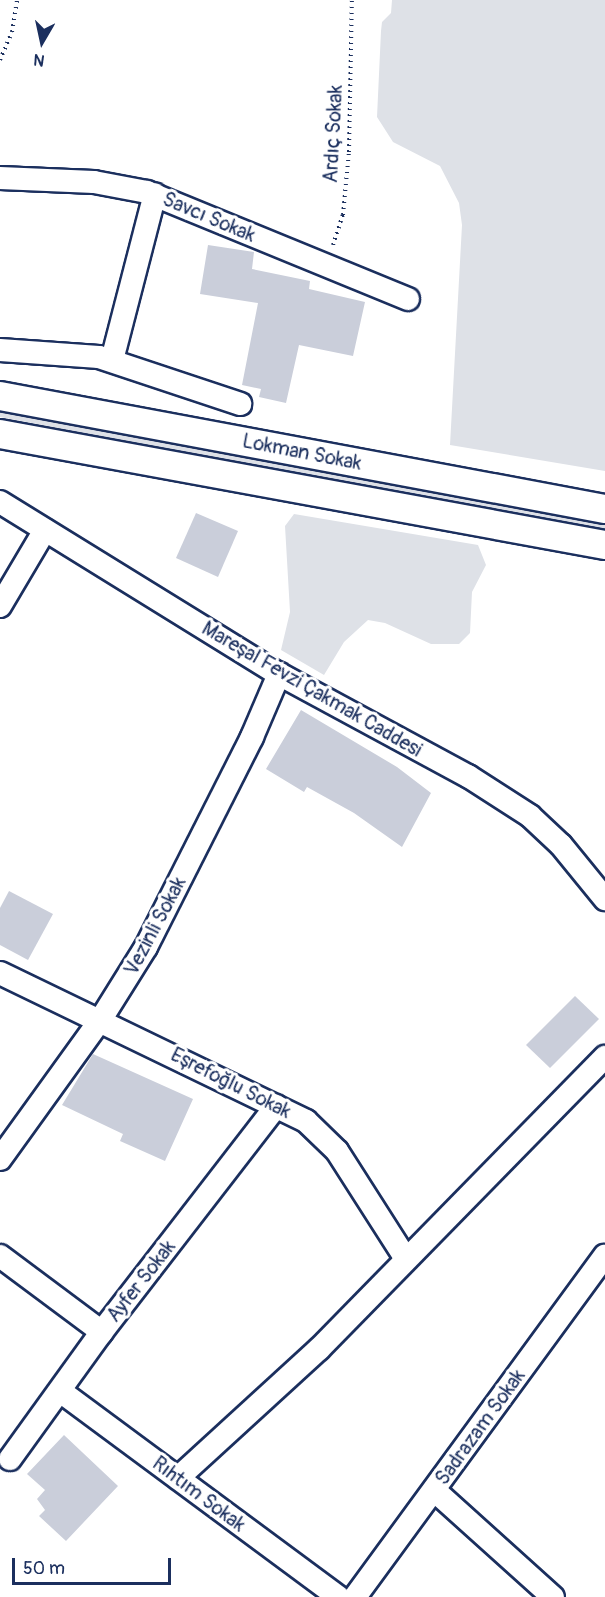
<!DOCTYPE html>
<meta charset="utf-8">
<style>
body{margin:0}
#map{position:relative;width:605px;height:1597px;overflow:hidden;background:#fff;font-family:Pangolin,sans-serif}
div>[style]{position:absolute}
.green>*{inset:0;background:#dee1e7}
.building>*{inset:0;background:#caceda}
.path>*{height:4px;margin-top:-2px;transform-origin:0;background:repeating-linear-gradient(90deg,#1b2f5e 0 1.5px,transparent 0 6px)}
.roads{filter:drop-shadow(2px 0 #1b2f5e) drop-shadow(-2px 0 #1b2f5e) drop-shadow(0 2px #1b2f5e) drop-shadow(0 -2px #1b2f5e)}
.minor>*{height:22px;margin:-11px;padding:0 11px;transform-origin:11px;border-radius:11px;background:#fff}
.major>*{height:28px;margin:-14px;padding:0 14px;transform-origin:14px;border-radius:14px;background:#fff}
span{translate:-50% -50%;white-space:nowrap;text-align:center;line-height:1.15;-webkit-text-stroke:6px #fff;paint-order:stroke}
.street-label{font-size:20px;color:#1b2f5e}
.north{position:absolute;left:12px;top:12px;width:60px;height:60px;-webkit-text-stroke:4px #fff;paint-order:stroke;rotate:189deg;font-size:16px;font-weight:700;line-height:24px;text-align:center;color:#1b2f5e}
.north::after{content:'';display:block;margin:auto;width:21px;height:27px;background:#1b2f5e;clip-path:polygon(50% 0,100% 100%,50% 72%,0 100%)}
.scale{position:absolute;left:12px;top:1558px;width:159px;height:27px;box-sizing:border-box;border:3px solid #1b2f5e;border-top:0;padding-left:8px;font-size:18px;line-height:21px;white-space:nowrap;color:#1b2f5e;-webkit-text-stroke:4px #fff;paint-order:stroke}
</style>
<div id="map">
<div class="green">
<i style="clip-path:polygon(392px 0,605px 0,605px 471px,450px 445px,462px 225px,459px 203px,440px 166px,393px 142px,377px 117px,381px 31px,382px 22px,391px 13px)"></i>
<i style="clip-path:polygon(0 406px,605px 518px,605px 531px,0 417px)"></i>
<i style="clip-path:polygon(294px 514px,478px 545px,486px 565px,472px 592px,470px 633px,459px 644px,431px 644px,385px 623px,368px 620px,344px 642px,324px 675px,281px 650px,290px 612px,285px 526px)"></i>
</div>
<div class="building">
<i style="clip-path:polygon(208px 245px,254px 252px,252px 269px,310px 281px,309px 289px,365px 302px,353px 356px,299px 345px,286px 403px,259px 397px,261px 389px,242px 385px,258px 303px,200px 294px)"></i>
<i style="clip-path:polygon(196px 513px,238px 531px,218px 577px,176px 558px)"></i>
<i style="clip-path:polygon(301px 710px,397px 767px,431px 793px,402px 847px,354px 813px,307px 787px,304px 792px,266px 769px)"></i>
<i style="clip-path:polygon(9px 891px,53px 914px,28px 960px,0 945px,0 908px)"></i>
<i style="clip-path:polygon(575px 996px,599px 1019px,550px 1068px,526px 1045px)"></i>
<i style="clip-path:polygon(93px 1054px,193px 1099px,165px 1161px,120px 1141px,123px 1134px,62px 1105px)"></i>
<i style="clip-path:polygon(64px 1435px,118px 1486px,66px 1541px,39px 1516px,45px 1510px,37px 1499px,45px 1490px,27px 1474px)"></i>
</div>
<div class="path">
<i style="left:0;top:60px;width:30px;rotate:-67deg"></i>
<i style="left:12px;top:32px;width:32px;rotate:-81deg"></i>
<i style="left:333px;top:245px;width:32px;rotate:-72deg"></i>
<i style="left:343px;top:215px;width:63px;rotate:-84.6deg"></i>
<i style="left:349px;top:152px;width:152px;rotate:-88.9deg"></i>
</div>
<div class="roads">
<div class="minor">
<i style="left:0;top:178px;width:94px;rotate:2.4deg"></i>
<i style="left:94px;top:182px;width:54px;rotate:10.7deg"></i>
<i style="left:147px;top:192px;width:282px;rotate:22.3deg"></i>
<i style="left:0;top:350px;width:99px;rotate:4deg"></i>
<i style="left:99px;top:357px;width:149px;rotate:18.4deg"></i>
<i style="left:112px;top:360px;width:171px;rotate:-75.5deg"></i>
<i style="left:0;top:502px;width:328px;rotate:31.7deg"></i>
<i style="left:279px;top:674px;width:215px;rotate:28.4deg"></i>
<i style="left:468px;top:776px;width:74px;rotate:32.8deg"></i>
<i style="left:530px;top:816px;width:42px;rotate:43.1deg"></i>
<i style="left:561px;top:845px;width:70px;rotate:50.8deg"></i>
<i style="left:0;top:606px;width:88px;rotate:-59.4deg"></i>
<i style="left:0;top:973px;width:340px;rotate:25.8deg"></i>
<i style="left:306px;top:1121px;width:43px;rotate:44.1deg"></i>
<i style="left:337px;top:1151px;width:128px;rotate:57.4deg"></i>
<i style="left:0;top:1159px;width:173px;rotate:-54.2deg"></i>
<i style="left:101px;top:1019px;width:85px;rotate:-58deg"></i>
<i style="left:146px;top:947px;width:235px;rotate:-63.2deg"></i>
<i style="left:252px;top:737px;width:69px;rotate:-66.8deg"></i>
<i style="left:0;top:1256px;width:127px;rotate:36.7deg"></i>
<i style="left:60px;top:1391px;width:346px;rotate:36.5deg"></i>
<i style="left:10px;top:1459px;width:154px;rotate:-54.2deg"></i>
<i style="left:100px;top:1334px;width:288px;rotate:-52.3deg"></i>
<i style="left:178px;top:1478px;width:191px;rotate:-42.5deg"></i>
<i style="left:319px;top:1349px;width:409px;rotate:-45.6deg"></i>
<i style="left:434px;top:1490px;width:160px;rotate:42deg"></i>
<i style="left:355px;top:1597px;width:423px;rotate:-53.8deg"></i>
</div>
<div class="major">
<i style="left:0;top:396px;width:615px;rotate:10.58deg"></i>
<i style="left:0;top:434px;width:615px;rotate:10.4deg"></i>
</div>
</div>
<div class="street-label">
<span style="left:333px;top:134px;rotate:-87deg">Ardıç Sokak</span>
<span style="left:209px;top:217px;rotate:23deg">Savcı Sokak</span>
<span style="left:302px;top:452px;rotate:11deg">Lokman Sokak</span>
<span style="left:312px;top:689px;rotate:30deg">Mareşal Fevzi Çakmak Caddesi</span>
<span style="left:155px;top:926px;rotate:-62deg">Vezinli Sokak</span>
<span style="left:231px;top:1083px;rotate:27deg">Eşrefoğlu Sokak</span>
<span style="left:141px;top:1281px;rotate:-52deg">Ayfer Sokak</span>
<span style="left:480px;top:1427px;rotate:-54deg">Sadrazam Sokak</span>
<span style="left:199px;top:1494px;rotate:37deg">Rıhtım Sokak</span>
</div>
<div class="north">N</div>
<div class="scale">50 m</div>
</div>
